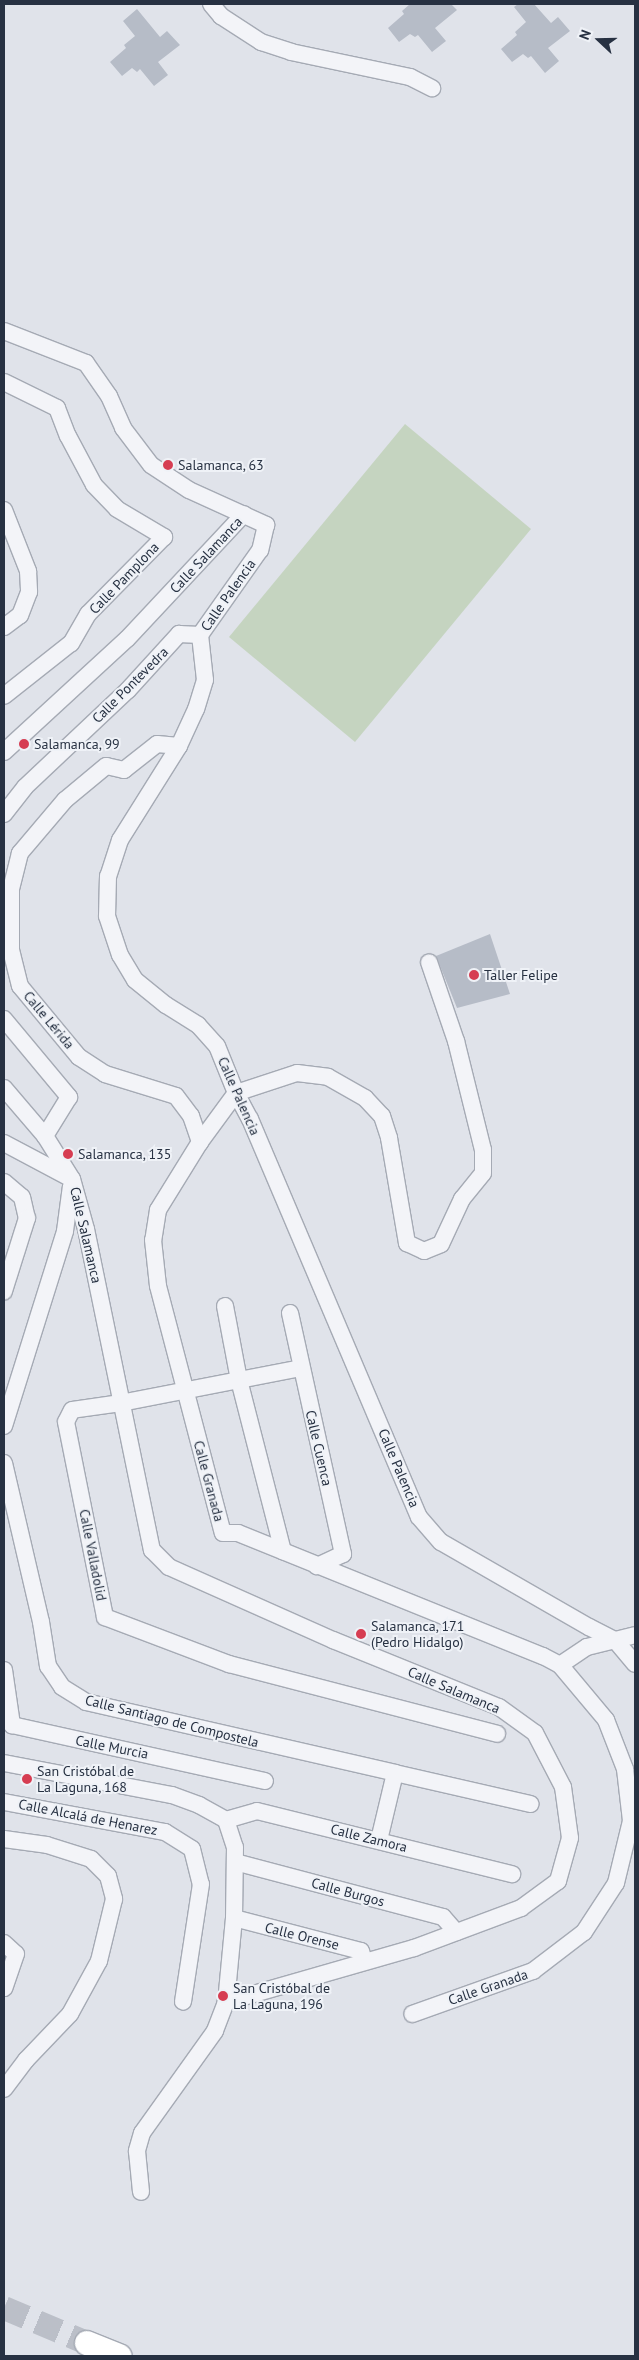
<!DOCTYPE html>
<meta charset="utf-8">
<style>
body{margin:0}
#map{position:relative;width:639px;height:2360px;overflow:hidden;background:#e0e3ea;font-family:"PT Sans",sans-serif}
div>[style]{position:absolute}
.green>*{inset:0;background:#c5d4c0}
.building>*{inset:0;background:#b6bcc7}
.secondary-tunnel>*{height:24px;margin-top:-12px;transform-origin:0;background:repeating-linear-gradient(90deg,#bbbfc8 0 24px,transparent 0 36px)}
.roads{filter:drop-shadow(1px 0 #a5aab4) drop-shadow(-1px 0 #a5aab4) drop-shadow(0 1px #a5aab4) drop-shadow(0 -1px #a5aab4)}
.street>*{height:16px;margin:-8px;padding:0 8px;transform-origin:8px;border-radius:8px;background:#f3f4f8}
.secondary>*{height:24px;margin:-12px;padding:0 12px;transform-origin:12px;border-radius:12px;background:#fff}
.dots>*{width:14px;height:14px;translate:-50% -50%;box-sizing:border-box;border:2px solid #eff2f7;border-radius:50%}
span{translate:-50% -50%;white-space:nowrap;text-align:center;line-height:1.15;-webkit-text-stroke:4px #eff2f7;paint-order:stroke}
.poi-label{font-size:14px;color:#273142}
.left{translate:0 -50%;text-align:left}
.street-label{font-size:14px;color:#273142}
.frame{position:absolute;inset:0;border:5px solid #273142;pointer-events:none}
.north{position:absolute;left:574px;top:15px;width:50px;height:50px;-webkit-text-stroke:4px #eff2f7;paint-order:stroke;rotate:291deg;font-size:14px;font-weight:700;line-height:20px;text-align:center;color:#273142}
.north::after{content:'';display:block;margin:auto;width:18px;height:22px;background:#273142;clip-path:polygon(50% 0,100% 100%,50% 72%,0 100%)}
</style>
<div id="map">
<div class="green">
<i style="clip-path:polygon(405px 424px,531px 529px,355px 742px,229px 637px)"></i>
</div>
<div class="building">
<i style="clip-path:polygon(410px 4px,451px 4px,457px 10px,435px 28px,446px 41px,432px 52px,418px 35px,415px 37px,410px 34px,399px 42px,388px 28px,404px 14px,402px 11px)"></i>
<i style="clip-path:polygon(518px 4px,534px 4px,551px 23px,558px 17px,570px 31px,548px 48px,559px 61px,545px 73px,531px 56px,528px 58px,523px 54px,512px 62px,501px 49px,517px 35px,515px 32px,526px 22px,514px 7px)"></i>
<i style="clip-path:polygon(137px 9px,160px 37px,167px 31px,180px 45px,158px 62px,168px 75px,154px 86px,140px 69px,137px 72px,132px 68px,122px 76px,110px 62px,126px 48px,124px 45px,135px 36px,123px 21px)"></i>
<i style="clip-path:polygon(490px 934px,510px 994px,457px 1008px,436px 956px)"></i>
</div>
<div class="secondary-tunnel">
<i style="left:4px;top:2308px;width:90px;rotate:22.9deg"></i>
</div>
<div class="roads">
<div class="street">
<i style="left:211px;top:4px;width:16px;rotate:50deg"></i>
<i style="left:221px;top:16px;width:48px;rotate:33deg"></i>
<i style="left:261px;top:42px;width:32px;rotate:18deg"></i>
<i style="left:291px;top:52px;width:122px;rotate:11.9deg"></i>
<i style="left:410px;top:77px;width:25px;rotate:27deg"></i>
<i style="left:4px;top:331px;width:88px;rotate:21.3deg"></i>
<i style="left:86px;top:363px;width:40px;rotate:55.1deg"></i>
<i style="left:109px;top:396px;width:35px;rotate:66deg"></i>
<i style="left:123px;top:428px;width:46px;rotate:52.9deg"></i>
<i style="left:151px;top:465px;width:45px;rotate:33.3deg"></i>
<i style="left:189px;top:490px;width:85px;rotate:24.4deg"></i>
<i style="left:266px;top:525px;width:26px;rotate:103deg"></i>
<i style="left:260px;top:550px;width:104px;rotate:125.2deg"></i>
<i style="left:200px;top:635px;width:45px;rotate:83.7deg"></i>
<i style="left:205px;top:680px;width:30px;rotate:107deg"></i>
<i style="left:196px;top:709px;width:41px;rotate:114.7deg"></i>
<i style="left:179px;top:746px;width:111px;rotate:122.1deg"></i>
<i style="left:120px;top:840px;width:38px;rotate:108deg"></i>
<i style="left:108px;top:876px;width:40px;rotate:91.4deg"></i>
<i style="left:107px;top:916px;width:41px;rotate:71.6deg"></i>
<i style="left:120px;top:955px;width:29px;rotate:59deg"></i>
<i style="left:135px;top:980px;width:40px;rotate:39deg"></i>
<i style="left:166px;top:1005px;width:38px;rotate:32deg"></i>
<i style="left:198px;top:1025px;width:28px;rotate:48deg"></i>
<i style="left:217px;top:1046px;width:51px;rotate:68deg"></i>
<i style="left:236px;top:1093px;width:30px;rotate:62deg"></i>
<i style="left:250px;top:1119px;width:432px;rotate:67deg"></i>
<i style="left:419px;top:1517px;width:33px;rotate:49deg"></i>
<i style="left:441px;top:1542px;width:171px;rotate:29.9deg"></i>
<i style="left:589px;top:1627px;width:29px;rotate:27deg"></i>
<i style="left:615px;top:1640px;width:31px;rotate:50deg"></i>
<i style="left:4px;top:382px;width:59px;rotate:26.1deg"></i>
<i style="left:57px;top:408px;width:30px;rotate:69deg"></i>
<i style="left:68px;top:436px;width:55px;rotate:62deg"></i>
<i style="left:94px;top:485px;width:33px;rotate:46deg"></i>
<i style="left:117px;top:509px;width:55px;rotate:30.8deg"></i>
<i style="left:164px;top:537px;width:108px;rotate:134.6deg"></i>
<i style="left:88px;top:614px;width:34px;rotate:120deg"></i>
<i style="left:71px;top:643px;width:85px;rotate:141.7deg"></i>
<i style="left:4px;top:510px;width:66px;rotate:68.5deg"></i>
<i style="left:28px;top:571px;width:21px;rotate:87deg"></i>
<i style="left:29px;top:592px;width:25px;rotate:111deg"></i>
<i style="left:20px;top:615px;width:20px;rotate:143deg"></i>
<i style="left:179px;top:746px;width:22px;rotate:-175deg"></i>
<i style="left:157px;top:744px;width:42px;rotate:141.8deg"></i>
<i style="left:124px;top:770px;width:18px;rotate:-167deg"></i>
<i style="left:106px;top:766px;width:53px;rotate:140.3deg"></i>
<i style="left:65px;top:800px;width:70px;rotate:130.3deg"></i>
<i style="left:20px;top:853px;width:38px;rotate:104deg"></i>
<i style="left:11px;top:890px;width:60px;rotate:90deg"></i>
<i style="left:11px;top:950px;width:37px;rotate:76deg"></i>
<i style="left:20px;top:986px;width:92px;rotate:50.3deg"></i>
<i style="left:79px;top:1057px;width:31px;rotate:33deg"></i>
<i style="left:105px;top:1074px;width:74px;rotate:17.2deg"></i>
<i style="left:176px;top:1096px;width:25px;rotate:53deg"></i>
<i style="left:191px;top:1116px;width:28px;rotate:71deg"></i>
<i style="left:4px;top:752px;width:167px;rotate:-42.6deg"></i>
<i style="left:127px;top:639px;width:171px;rotate:-46.9deg"></i>
<i style="left:4px;top:814px;width:34px;rotate:-52deg"></i>
<i style="left:25px;top:787px;width:141px;rotate:-43.3deg"></i>
<i style="left:128px;top:690px;width:76px;rotate:-47.7deg"></i>
<i style="left:179px;top:634px;width:21px;rotate:3deg"></i>
<i style="left:4px;top:1019px;width:102px;rotate:50.2deg"></i>
<i style="left:69px;top:1097px;width:46px;rotate:121.6deg"></i>
<i style="left:4px;top:1088px;width:63px;rotate:49.5deg"></i>
<i style="left:45px;top:1136px;width:51px;rotate:57.9deg"></i>
<i style="left:72px;top:1179px;width:52px;rotate:74.4deg"></i>
<i style="left:86px;top:1229px;width:328px;rotate:78.4deg"></i>
<i style="left:152px;top:1550px;width:24px;rotate:45deg"></i>
<i style="left:169px;top:1567px;width:180px;rotate:24deg"></i>
<i style="left:333px;top:1640px;width:179px;rotate:22deg"></i>
<i style="left:499px;top:1707px;width:44px;rotate:35.8deg"></i>
<i style="left:535px;top:1733px;width:61px;rotate:62.6deg"></i>
<i style="left:563px;top:1787px;width:51px;rotate:82.2deg"></i>
<i style="left:570px;top:1838px;width:45px;rotate:105.6deg"></i>
<i style="left:558px;top:1881px;width:46px;rotate:143.9deg"></i>
<i style="left:521px;top:1908px;width:114px;rotate:159.5deg"></i>
<i style="left:414px;top:1948px;width:196px;rotate:164deg"></i>
<i style="left:236px;top:1093px;width:61px;rotate:126.3deg"></i>
<i style="left:200px;top:1142px;width:80px;rotate:121.7deg"></i>
<i style="left:158px;top:1210px;width:30px;rotate:99deg"></i>
<i style="left:153px;top:1240px;width:46px;rotate:83.8deg"></i>
<i style="left:158px;top:1286px;width:255px;rotate:75.3deg"></i>
<i style="left:223px;top:1533px;width:15px"></i>
<i style="left:238px;top:1533px;width:329px;rotate:22deg"></i>
<i style="left:543px;top:1656px;width:19px;rotate:28deg"></i>
<i style="left:560px;top:1665px;width:72px;rotate:50.1deg"></i>
<i style="left:606px;top:1720px;width:53px;rotate:68.8deg"></i>
<i style="left:625px;top:1769px;width:52px;rotate:83.4deg"></i>
<i style="left:631px;top:1821px;width:64px;rotate:103.6deg"></i>
<i style="left:616px;top:1883px;width:59px;rotate:123.1deg"></i>
<i style="left:584px;top:1932px;width:64px;rotate:142.6deg"></i>
<i style="left:533px;top:1971px;width:128px;rotate:160.4deg"></i>
<i style="left:236px;top:1093px;width:64px;rotate:-18.2deg"></i>
<i style="left:297px;top:1073px;width:31px;rotate:7deg"></i>
<i style="left:328px;top:1077px;width:43px;rotate:29.6deg"></i>
<i style="left:365px;top:1098px;width:25px;rotate:47deg"></i>
<i style="left:382px;top:1116px;width:23px;rotate:72deg"></i>
<i style="left:389px;top:1138px;width:107px;rotate:80.3deg"></i>
<i style="left:407px;top:1243px;width:19px;rotate:25deg"></i>
<i style="left:424px;top:1251px;width:18px;rotate:-22deg"></i>
<i style="left:441px;top:1244px;width:50px;rotate:-65deg"></i>
<i style="left:462px;top:1199px;width:33px;rotate:-51deg"></i>
<i style="left:483px;top:1173px;width:23px;rotate:-90deg"></i>
<i style="left:483px;top:1150px;width:112px;rotate:-103.9deg"></i>
<i style="left:456px;top:1041px;width:83px;rotate:-108.9deg"></i>
<i style="left:4px;top:1143px;width:75px;rotate:27.9deg"></i>
<i style="left:4px;top:1182px;width:23px;rotate:40deg"></i>
<i style="left:22px;top:1197px;width:22px;rotate:77deg"></i>
<i style="left:27px;top:1218px;width:77px;rotate:107.5deg"></i>
<i style="left:225px;top:1306px;width:75px;rotate:79.3deg"></i>
<i style="left:239px;top:1380px;width:177px;rotate:75.6deg"></i>
<i style="left:290px;top:1313px;width:247px;rotate:77.6deg"></i>
<i style="left:343px;top:1554px;width:29px;rotate:155deg"></i>
<i style="left:301px;top:1368px;width:183px;rotate:169deg"></i>
<i style="left:121px;top:1403px;width:49px;rotate:171.9deg"></i>
<i style="left:72px;top:1410px;width:13px;rotate:117deg"></i>
<i style="left:66px;top:1422px;width:199px;rotate:78.7deg"></i>
<i style="left:105px;top:1617px;width:133px;rotate:20.8deg"></i>
<i style="left:229px;top:1664px;width:277px;rotate:14.6deg"></i>
<i style="left:4px;top:1426px;width:204px;rotate:-72.6deg"></i>
<i style="left:65px;top:1231px;width:45px;rotate:-82.4deg"></i>
<i style="left:4px;top:1463px;width:163px;rotate:76.9deg"></i>
<i style="left:41px;top:1622px;width:45px;rotate:81deg"></i>
<i style="left:48px;top:1666px;width:25px;rotate:56deg"></i>
<i style="left:62px;top:1687px;width:28px;rotate:32deg"></i>
<i style="left:86px;top:1702px;width:317px;rotate:12.9deg"></i>
<i style="left:395px;top:1773px;width:69px;rotate:103.4deg"></i>
<i style="left:560px;top:1665px;width:32px;rotate:-34deg"></i>
<i style="left:587px;top:1647px;width:49px;rotate:-14deg"></i>
<i style="left:4px;top:1670px;width:56px;rotate:81.7deg"></i>
<i style="left:12px;top:1725px;width:259px;rotate:12.5deg"></i>
<i style="left:4px;top:1763px;width:171px;rotate:10.8deg"></i>
<i style="left:172px;top:1795px;width:29px;rotate:20deg"></i>
<i style="left:199px;top:1805px;width:31px;rotate:29deg"></i>
<i style="left:226px;top:1820px;width:28px;rotate:72deg"></i>
<i style="left:235px;top:1847px;width:71px;rotate:90.8deg"></i>
<i style="left:234px;top:1918px;width:84px;rotate:95.4deg"></i>
<i style="left:226px;top:2002px;width:31px;rotate:111deg"></i>
<i style="left:215px;top:2031px;width:125px;rotate:125.6deg"></i>
<i style="left:142px;top:2133px;width:19px;rotate:106deg"></i>
<i style="left:137px;top:2151px;width:41px;rotate:84.4deg"></i>
<i style="left:395px;top:1773px;width:139px;rotate:12.9deg"></i>
<i style="left:4px;top:1802px;width:164px;rotate:10.6deg"></i>
<i style="left:165px;top:1832px;width:32px;rotate:32deg"></i>
<i style="left:192px;top:1849px;width:36px;rotate:76deg"></i>
<i style="left:201px;top:1884px;width:119px;rotate:98.7deg"></i>
<i style="left:226px;top:1820px;width:32px;rotate:-16deg"></i>
<i style="left:257px;top:1811px;width:263px;rotate:13.9deg"></i>
<i style="left:4px;top:1839px;width:43px;rotate:7.9deg"></i>
<i style="left:47px;top:1845px;width:46px;rotate:17.7deg"></i>
<i style="left:91px;top:1859px;width:24px;rotate:45deg"></i>
<i style="left:108px;top:1876px;width:24px;rotate:75deg"></i>
<i style="left:114px;top:1899px;width:64px;rotate:103.6deg"></i>
<i style="left:99px;top:1961px;width:60px;rotate:118.7deg"></i>
<i style="left:70px;top:2014px;width:64px;rotate:133.7deg"></i>
<i style="left:26px;top:2060px;width:36px;rotate:127deg"></i>
<i style="left:235px;top:1862px;width:215px;rotate:14.8deg"></i>
<i style="left:443px;top:1917px;width:20px;rotate:49deg"></i>
<i style="left:234px;top:1918px;width:131px;rotate:14.6deg"></i>
<i style="left:361px;top:1951px;width:10px;rotate:73deg"></i>
<i style="left:4px;top:1943px;width:16px;rotate:43deg"></i>
<i style="left:16px;top:1954px;width:36px;rotate:109deg"></i>
</div>
<div class="secondary">
<i style="left:87px;top:2343px;width:35px;rotate:22deg"></i>
</div>
</div>
<div class="dots">
<i style="left:168px;top:465px;background:#d63d52"></i>
<i style="left:24px;top:744px;background:#d63d52"></i>
<i style="left:474px;top:975px;background:#d63d52"></i>
<i style="left:68px;top:1154px;background:#d63d52"></i>
<i style="left:361px;top:1634px;background:#d63d52"></i>
<i style="left:27px;top:1779px;background:#d63d52"></i>
<i style="left:223px;top:1996px;background:#d63d52"></i>
</div>
<div class="poi-label">
<span class="left" style="left:178px;top:465px">Salamanca, 63</span>
<span class="left" style="left:34px;top:744px">Salamanca, 99</span>
<span class="left" style="left:484px;top:975px">Taller Felipe</span>
<span class="left" style="left:78px;top:1154px">Salamanca, 135</span>
<span class="left" style="left:371px;top:1634px">Salamanca, 171<br>(Pedro Hidalgo)</span>
<span class="left" style="left:37px;top:1779px">San Cristóbal de<br>La Laguna, 168</span>
<span class="left" style="left:233px;top:1996px">San Cristóbal de<br>La Laguna, 196</span>
</div>
<div class="street-label">
<span style="left:206px;top:555px;rotate:-47deg">Calle Salamanca</span>
<span style="left:124px;top:578px;rotate:-46deg">Calle Pamplona</span>
<span style="left:228px;top:595px;rotate:-55deg">Calle Palencia</span>
<span style="left:130px;top:685px;rotate:-45deg">Calle Pontevedra</span>
<span style="left:49px;top:1020px;rotate:50deg">Calle Lérida</span>
<span style="left:239px;top:1096px;rotate:66deg">Calle Palencia</span>
<span style="left:86px;top:1235px;rotate:77deg">Calle Salamanca</span>
<span style="left:319px;top:1448px;rotate:77deg">Calle Cuenca</span>
<span style="left:399px;top:1468px;rotate:67deg">Calle Palencia</span>
<span style="left:209px;top:1481px;rotate:75deg">Calle Granada</span>
<span style="left:93px;top:1555px;rotate:79deg">Calle Valladolid</span>
<span style="left:454px;top:1690px;rotate:23deg">Calle Salamanca</span>
<span style="left:172px;top:1721px;rotate:14deg">Calle Santiago de Compostela</span>
<span style="left:112px;top:1747px;rotate:11deg">Calle Murcia</span>
<span style="left:88px;top:1817px;rotate:11deg">Calle Alcalá de Henarez</span>
<span style="left:369px;top:1838px;rotate:14deg">Calle Zamora</span>
<span style="left:348px;top:1892px;rotate:15deg">Calle Burgos</span>
<span style="left:302px;top:1936px;rotate:14deg">Calle Orense</span>
<span style="left:488px;top:1987px;rotate:-19deg">Calle Granada</span>
</div>
<div class="frame"></div>
<div class="north">N</div>
</div>
